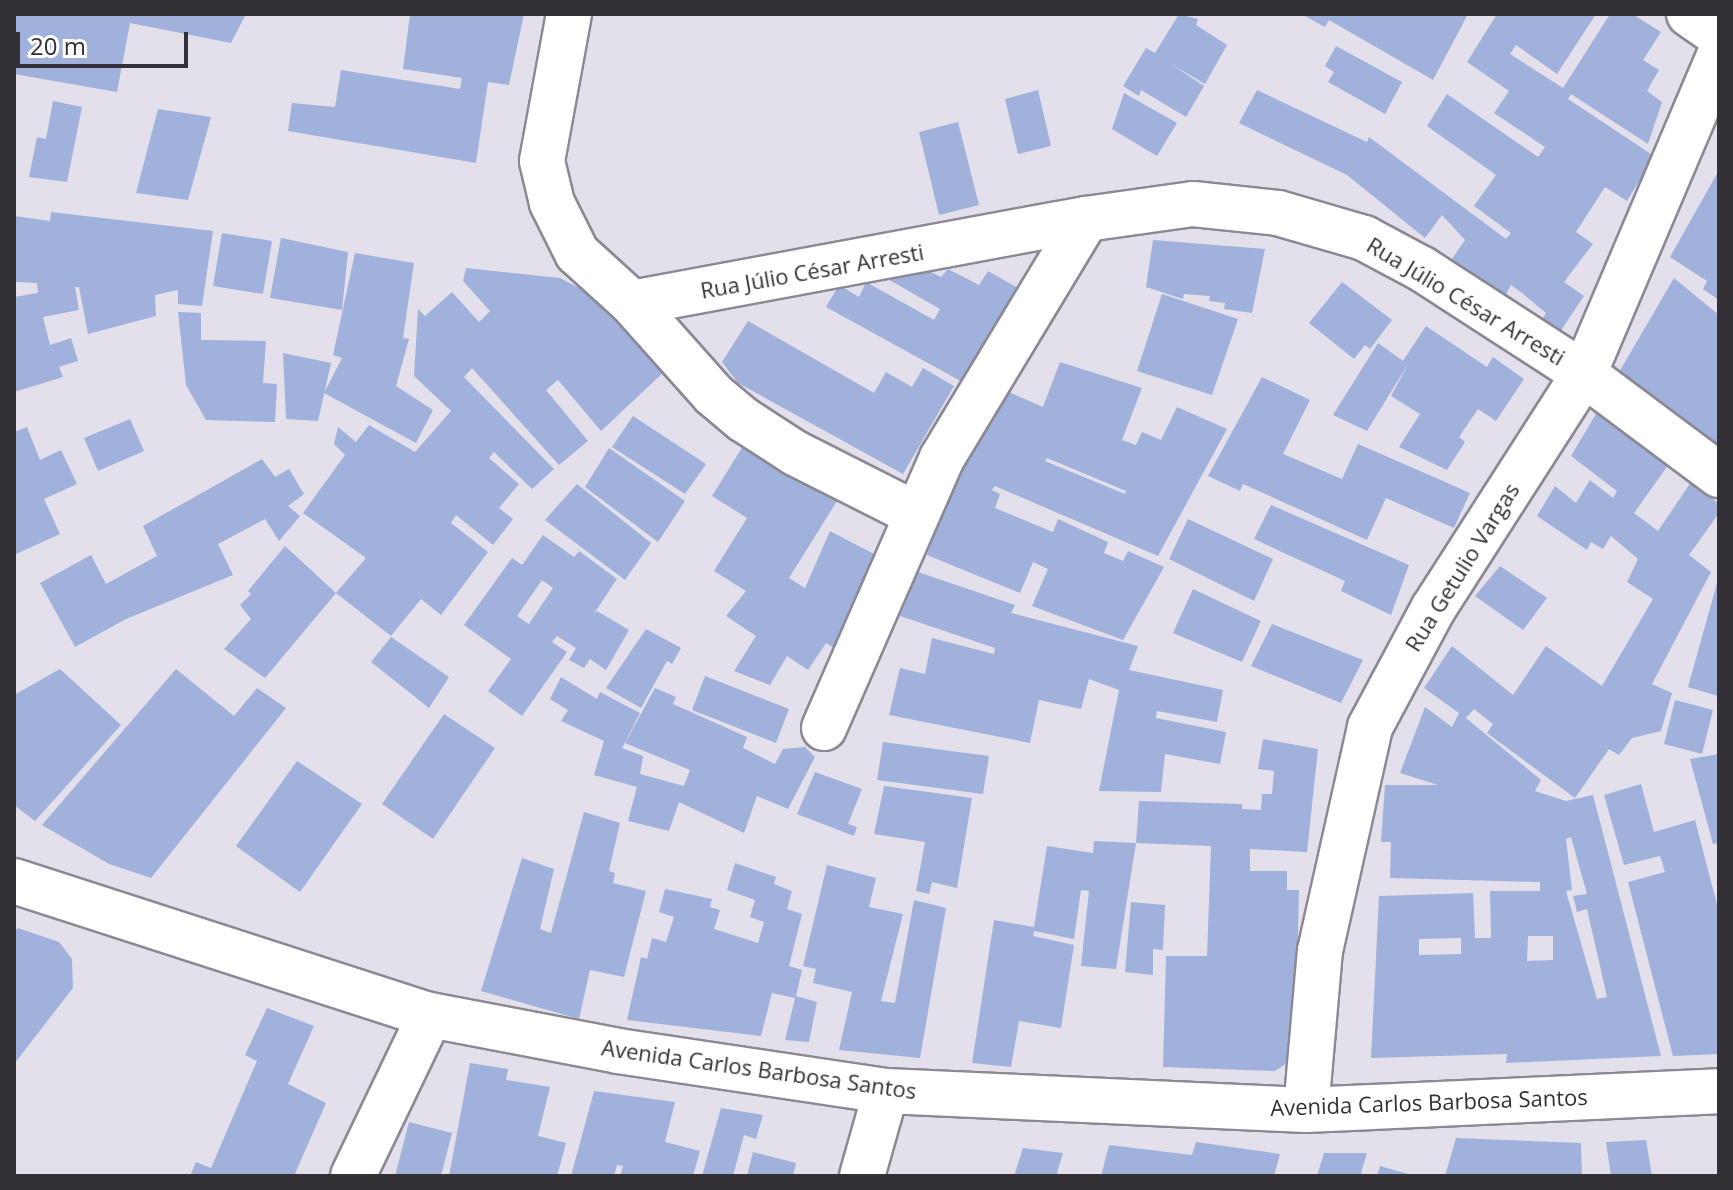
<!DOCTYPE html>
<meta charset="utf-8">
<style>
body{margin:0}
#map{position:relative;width:1733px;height:1190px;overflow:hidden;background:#e3e0ec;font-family:"Open Sans",sans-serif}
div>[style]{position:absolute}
.building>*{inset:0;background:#a0b1db}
.roads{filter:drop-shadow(2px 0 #8c8894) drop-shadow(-2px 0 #8c8894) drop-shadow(0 2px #8c8894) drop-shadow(0 -2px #8c8894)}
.minor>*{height:44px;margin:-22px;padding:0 22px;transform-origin:22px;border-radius:22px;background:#fff}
.secondary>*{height:44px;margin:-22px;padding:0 22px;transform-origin:22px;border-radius:22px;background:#fff}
span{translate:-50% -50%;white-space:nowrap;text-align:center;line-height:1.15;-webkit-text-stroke:8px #fff;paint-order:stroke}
.street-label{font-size:22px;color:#333136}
.frame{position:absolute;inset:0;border:16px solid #333136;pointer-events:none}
.scale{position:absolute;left:16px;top:32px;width:172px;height:36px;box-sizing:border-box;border:4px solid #333136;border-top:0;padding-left:10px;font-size:24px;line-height:28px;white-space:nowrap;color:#333136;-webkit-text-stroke:6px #fff;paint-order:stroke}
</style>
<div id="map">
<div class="building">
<i style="clip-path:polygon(14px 14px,246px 14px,231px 43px,130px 23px,117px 92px,14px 74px)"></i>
<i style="clip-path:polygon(410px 14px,524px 14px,509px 85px,488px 82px,476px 163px,288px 131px,292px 103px,335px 107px,341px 70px,460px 89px,462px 78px,403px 69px)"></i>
<i style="clip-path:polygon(1179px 14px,1198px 19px,1196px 25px,1227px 45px,1205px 84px,1171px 64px,1204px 86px,1186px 117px,1141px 90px,1139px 96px,1123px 86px,1146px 48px,1155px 53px)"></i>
<i style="clip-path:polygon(1301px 14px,1468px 14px,1433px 80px,1329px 20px,1325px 27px)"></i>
<i style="clip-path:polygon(1497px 14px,1596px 14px,1557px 74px,1516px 45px,1510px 54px,1563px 88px,1610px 14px,1632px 14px,1661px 32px,1643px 60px,1659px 70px,1647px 91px,1662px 102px,1648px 144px,1571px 94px,1568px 99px,1654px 156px,1627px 201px,1605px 187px,1576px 232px,1593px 244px,1564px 282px,1584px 296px,1556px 338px,1539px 325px,1546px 313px,1522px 293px,1511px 285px,1504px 298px,1452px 259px,1465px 240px,1442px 215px,1425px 238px,1347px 175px,1239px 123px,1257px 90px,1367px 142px,1369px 137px,1506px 239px,1511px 233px,1474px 206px,1496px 175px,1427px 126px,1447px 94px,1538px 157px,1545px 147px,1494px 113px,1509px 91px,1467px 62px)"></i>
<i style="clip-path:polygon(1336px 46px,1402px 82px,1385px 114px,1328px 82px,1334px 72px,1325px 66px)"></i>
<i style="clip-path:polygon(1038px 90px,1051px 146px,1018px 154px,1005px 99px)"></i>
<i style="clip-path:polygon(1124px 93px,1177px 123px,1157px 156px,1112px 129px)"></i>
<i style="clip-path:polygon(53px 101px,82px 107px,67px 182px,29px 177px,37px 137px,46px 139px)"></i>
<i style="clip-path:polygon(158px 109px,211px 117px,188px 200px,136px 193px)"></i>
<i style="clip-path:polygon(958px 122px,979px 205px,939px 215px,919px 132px)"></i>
<i style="clip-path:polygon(1719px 170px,1719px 300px,1703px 289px,1707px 281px,1670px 257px)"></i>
<i style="clip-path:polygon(51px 212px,213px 231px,202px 306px,178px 304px,178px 290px,155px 295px,156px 316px,88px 334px,79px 287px,75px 287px,79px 310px,43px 317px,50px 345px,71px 338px,78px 361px,59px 367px,63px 377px,14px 392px,14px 297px,38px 293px,37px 283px,14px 282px,14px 216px,50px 221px)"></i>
<i style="clip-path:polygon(222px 233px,272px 241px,263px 294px,213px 286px)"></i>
<i style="clip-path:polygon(281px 238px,348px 252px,342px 310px,270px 298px)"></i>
<i style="clip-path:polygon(1153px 240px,1265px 249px,1252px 313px,1224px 309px,1225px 303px,1209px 301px,1210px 296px,1184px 294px,1183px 299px,1146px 287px)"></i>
<i style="clip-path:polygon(355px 253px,414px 263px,403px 338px,409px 339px,396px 386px,433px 410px,416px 443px,324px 393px,342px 358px,333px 355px)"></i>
<i style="clip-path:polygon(466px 268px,560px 278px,583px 290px,665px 371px,601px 431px,558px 380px,546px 390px,588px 441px,559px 465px,472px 368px,464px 377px,554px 469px,532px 489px,494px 452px,489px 458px,519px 484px,499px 508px,513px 519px,493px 545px,456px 515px,451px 523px,488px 552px,441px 615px,421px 599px,391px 636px,336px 593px,366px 558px,303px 513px,345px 455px,334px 444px,338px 427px,356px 442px,369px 425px,415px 452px,451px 411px,414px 376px,418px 309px,425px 316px,452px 292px,479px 322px,490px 311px,463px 281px)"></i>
<i style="clip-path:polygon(925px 269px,941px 277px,948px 269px,979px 285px,988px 271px,1018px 288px,966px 384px,826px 307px,839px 285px,859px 297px,866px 282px,934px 320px,940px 309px,886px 278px)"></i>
<i style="clip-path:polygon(1674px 278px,1719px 315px,1719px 453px,1615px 379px)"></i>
<i style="clip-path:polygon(1342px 282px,1392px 320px,1370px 349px,1365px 345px,1354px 359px,1309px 323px)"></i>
<i style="clip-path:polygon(1162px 294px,1238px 319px,1212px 395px,1137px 371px)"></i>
<i style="clip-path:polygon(178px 312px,201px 313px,201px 340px,266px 341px,263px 383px,277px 384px,275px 422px,206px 420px,186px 385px)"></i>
<i style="clip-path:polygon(748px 321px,874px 393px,886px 372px,912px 387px,923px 368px,954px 386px,903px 474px,738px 383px,722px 362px)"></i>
<i style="clip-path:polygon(1426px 326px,1487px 367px,1493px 357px,1524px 379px,1496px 421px,1478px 409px,1459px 437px,1465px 442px,1447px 470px,1399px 447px,1420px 414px,1391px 396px,1408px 364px,1367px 431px,1333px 415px,1378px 343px,1403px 361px)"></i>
<i style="clip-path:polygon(283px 353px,331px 363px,318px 421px,286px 419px)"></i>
<i style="clip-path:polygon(evenodd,1060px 362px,1142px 388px,1122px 440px,1136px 445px,1142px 432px,1161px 440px,1177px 407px,1227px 429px,1158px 556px,995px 486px,992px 490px,1000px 494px,995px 508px,1053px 532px,1058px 519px,1108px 542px,1104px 553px,1123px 561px,1128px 551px,1164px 567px,1123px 640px,1032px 606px,1048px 569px,1033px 562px,1020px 593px,927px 555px,957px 475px,1002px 389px,1043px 407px,1060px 362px,1047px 458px,1126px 491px,1125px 494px,1045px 461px,1047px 458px)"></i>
<i style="clip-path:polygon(1262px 377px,1310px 400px,1283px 454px,1342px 479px,1358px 444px,1443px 481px,1470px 493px,1454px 528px,1386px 498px,1367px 540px,1243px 484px,1240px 491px,1208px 476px)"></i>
<i style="clip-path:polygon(evenodd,1599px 409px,1669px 464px,1634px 513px,1658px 531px,1691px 482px,1719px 504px,1719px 513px,1689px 555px,1711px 572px,1652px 684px,1672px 693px,1661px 731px,1632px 738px,1619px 755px,1609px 749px,1575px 798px,1487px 733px,1493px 724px,1474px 709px,1466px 718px,1541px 780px,1535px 791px,1566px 801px,1593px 795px,1661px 1056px,1506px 1063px,1507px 1054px,1371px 1058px,1379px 896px,1473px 893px,1475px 938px,1491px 938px,1490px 891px,1540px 891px,1540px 882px,1390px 878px,1391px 842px,1381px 842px,1385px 785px,1438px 785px,1400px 773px,1425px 707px,1452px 727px,1459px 713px,1424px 688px,1452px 646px,1513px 695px,1546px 646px,1602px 686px,1653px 599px,1627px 582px,1638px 559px,1611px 536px,1603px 549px,1591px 542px,1587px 550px,1537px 516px,1555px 486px,1576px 503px,1590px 480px,1613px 498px,1617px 491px,1571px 456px,1599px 409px,1571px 837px,1587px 894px,1573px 896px,1577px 912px,1587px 909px,1607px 997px,1597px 999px,1566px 891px,1572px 890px,1566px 839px,1571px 837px,1599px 409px,1528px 936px,1553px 936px,1553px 960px,1527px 961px,1528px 936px,1599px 409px,1461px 938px,1461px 954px,1419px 955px,1419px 939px,1461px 938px)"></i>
<i style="clip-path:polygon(633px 416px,706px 464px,685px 494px,612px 447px)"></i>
<i style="clip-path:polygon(130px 419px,144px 451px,98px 471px,84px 438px)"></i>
<i style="clip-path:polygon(27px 427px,40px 460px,61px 450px,77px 484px,44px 499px,60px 534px,14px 555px,14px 432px)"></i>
<i style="clip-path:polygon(743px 446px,837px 501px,789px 578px,805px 588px,830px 531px,876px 555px,834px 648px,826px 643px,808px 670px,787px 656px,770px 685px,734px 671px,756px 636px,726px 616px,746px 591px,714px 571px,747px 518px,712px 496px)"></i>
<i style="clip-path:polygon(609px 448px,685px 501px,658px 542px,585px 487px)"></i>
<i style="clip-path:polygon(262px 459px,275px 477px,289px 469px,304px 494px,288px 506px,300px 516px,279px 541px,265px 519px,218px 544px,233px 575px,126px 619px,75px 647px,40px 583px,91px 555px,106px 584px,157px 556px,143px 526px)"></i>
<i style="clip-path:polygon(577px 484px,651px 543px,625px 580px,545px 520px)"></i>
<i style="clip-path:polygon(1271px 505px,1409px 565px,1391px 615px,1341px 591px,1345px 581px,1254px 539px)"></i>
<i style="clip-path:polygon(1188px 519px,1273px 559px,1254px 601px,1169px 559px)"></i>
<i style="clip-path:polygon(evenodd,543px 535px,574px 557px,579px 551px,617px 579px,593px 615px,597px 611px,629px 630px,606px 670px,590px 659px,584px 668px,569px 660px,576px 648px,557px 636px,552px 642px,567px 652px,522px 716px,488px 691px,511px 659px,464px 625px,512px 558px,522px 565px,543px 535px,542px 580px,553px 588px,529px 624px,517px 616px,542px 580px)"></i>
<i style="clip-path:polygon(285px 546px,336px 593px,265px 678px,224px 649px,251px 619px,240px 605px,251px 594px,248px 591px)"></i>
<i style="clip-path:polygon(1500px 566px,1547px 598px,1523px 630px,1475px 596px)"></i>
<i style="clip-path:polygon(918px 572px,1015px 605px,1011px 613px,1138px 646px,1129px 670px,1223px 690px,1217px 722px,1157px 711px,1156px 718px,1226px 732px,1220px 764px,1165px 754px,1161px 792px,1099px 791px,1119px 690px,1089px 679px,1081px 709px,1039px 700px,1030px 743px,889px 715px,900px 668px,925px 674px,932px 638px,994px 654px,995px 648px,900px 616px)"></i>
<i style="clip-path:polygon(1719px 576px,1719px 691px,1718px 696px,1688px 687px)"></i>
<i style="clip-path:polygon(1193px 589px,1261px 621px,1242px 662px,1173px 633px)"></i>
<i style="clip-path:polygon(1272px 624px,1363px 660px,1341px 703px,1251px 666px)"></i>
<i style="clip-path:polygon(646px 629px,681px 648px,672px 664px,667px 661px,641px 708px,606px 688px)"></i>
<i style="clip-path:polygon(391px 637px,449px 677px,429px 708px,371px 662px)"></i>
<i style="clip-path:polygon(60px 669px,121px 725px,35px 821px,14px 805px,14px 695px)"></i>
<i style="clip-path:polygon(176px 669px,234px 716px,257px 688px,286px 708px,151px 878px,109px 864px,42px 825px)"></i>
<i style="clip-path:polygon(705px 676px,789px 709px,776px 743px,692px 710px)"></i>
<i style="clip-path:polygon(561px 677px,597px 699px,600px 692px,640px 713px,622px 748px,643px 756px,640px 774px,684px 786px,690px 770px,625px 743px,655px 688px,676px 697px,673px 704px,747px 737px,743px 748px,775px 764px,783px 749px,805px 747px,815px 757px,788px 809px,757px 796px,744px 833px,679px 802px,669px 831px,628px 821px,637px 787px,594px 775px,604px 741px,561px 721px,568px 710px,550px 699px)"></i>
<i style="clip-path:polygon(1675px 700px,1713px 710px,1702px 754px,1664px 744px)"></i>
<i style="clip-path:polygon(444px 714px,495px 748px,433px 839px,382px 804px)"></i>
<i style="clip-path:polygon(1263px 739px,1318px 749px,1307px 852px,1250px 849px,1250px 871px,1287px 871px,1287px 890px,1299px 890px,1295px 1058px,1275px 1071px,1163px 1067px,1166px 956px,1207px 956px,1211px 846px,1136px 843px,1139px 801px,1242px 804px,1242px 809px,1261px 810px,1262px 794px,1272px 794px,1274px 771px,1258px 769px)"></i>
<i style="clip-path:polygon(883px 742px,989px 756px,983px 794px,877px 780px)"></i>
<i style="clip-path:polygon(1719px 754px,1719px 843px,1713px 844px,1690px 759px)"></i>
<i style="clip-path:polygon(297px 761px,362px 804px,300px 892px,236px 846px)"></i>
<i style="clip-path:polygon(815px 772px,862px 789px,848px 824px,857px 827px,854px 836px,797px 814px)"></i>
<i style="clip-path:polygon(1641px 784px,1654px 832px,1695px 820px,1719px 912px,1719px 1054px,1673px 1056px,1628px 882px,1665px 872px,1660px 856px,1624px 865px,1604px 795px)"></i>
<i style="clip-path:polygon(884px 786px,972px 798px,957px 888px,932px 882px,929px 894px,916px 891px,925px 842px,874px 834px)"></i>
<i style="clip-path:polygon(584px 812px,620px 823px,609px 871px,615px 873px,613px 883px,646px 891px,624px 977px,590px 970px,579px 1019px,481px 991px,522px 858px,554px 869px,540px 929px,551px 933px)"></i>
<i style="clip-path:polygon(1094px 841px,1136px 843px,1116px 969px,1081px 966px,1089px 891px,1081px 890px,1074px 939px,1034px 931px,1033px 936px,1074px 945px,1061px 1028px,1019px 1021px,1011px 1067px,972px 1063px,994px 920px,1034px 927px,1047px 846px,1093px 853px)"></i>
<i style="clip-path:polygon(735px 863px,776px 877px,774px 884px,792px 891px,787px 909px,802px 914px,789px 966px,802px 970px,796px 996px,817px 1002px,809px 1042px,785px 1040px,795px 998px,772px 993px,761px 1036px,627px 1020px,641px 957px,647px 959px,652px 938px,666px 942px,674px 917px,659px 912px,665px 889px,712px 899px,710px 907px,720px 910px,714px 929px,758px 943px,764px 922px,750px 917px,755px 900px,727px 890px)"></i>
<i style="clip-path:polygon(827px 865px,876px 878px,869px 907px,903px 914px,881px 1001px,895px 1003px,914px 900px,946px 908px,920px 1058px,839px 1050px,852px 992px,813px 983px,816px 969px,803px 966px)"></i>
<i style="clip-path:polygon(1131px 902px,1165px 905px,1163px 950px,1153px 949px,1153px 975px,1125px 972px)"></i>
<i style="clip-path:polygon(18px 928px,59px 942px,72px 959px,73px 988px,14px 1064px,14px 932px)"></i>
<i style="clip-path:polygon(267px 1008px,314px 1026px,288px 1084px,326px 1103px,294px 1176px,190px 1176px,196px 1162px,211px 1168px,257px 1061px,245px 1055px)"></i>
<i style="clip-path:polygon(470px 1063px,508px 1069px,506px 1080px,550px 1087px,538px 1136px,566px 1143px,557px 1176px,449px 1176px)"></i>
<i style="clip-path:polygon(594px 1091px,675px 1102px,665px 1142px,700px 1151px,693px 1176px,620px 1176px,623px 1166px,617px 1165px,614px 1176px,571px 1176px)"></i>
<i style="clip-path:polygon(721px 1108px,763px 1115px,756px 1139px,744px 1135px,733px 1176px,702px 1176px)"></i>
<i style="clip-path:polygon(409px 1122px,452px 1133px,441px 1176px,395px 1176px)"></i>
<i style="clip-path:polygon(1456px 1138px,1581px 1143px,1582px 1176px,1445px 1176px)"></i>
<i style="clip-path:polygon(1646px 1140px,1652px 1176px,1611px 1176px,1606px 1142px)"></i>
<i style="clip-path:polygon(1196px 1142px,1280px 1154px,1274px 1176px,1101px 1176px,1109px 1145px,1192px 1155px)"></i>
<i style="clip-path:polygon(1023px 1148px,1063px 1153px,1056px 1176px,1014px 1176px)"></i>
<i style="clip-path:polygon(753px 1152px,796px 1163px,793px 1176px,747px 1176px)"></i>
<i style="clip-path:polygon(1324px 1153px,1367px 1153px,1360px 1176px,1317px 1176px)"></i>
<i style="clip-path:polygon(1380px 1166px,1412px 1175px,1412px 1176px,1377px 1176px)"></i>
</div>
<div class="roads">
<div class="minor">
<i style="left:569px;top:14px;width:149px;rotate:100.4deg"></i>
<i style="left:542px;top:161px;width:43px;rotate:76.6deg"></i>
<i style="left:552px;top:203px;width:56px;rotate:63.4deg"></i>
<i style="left:577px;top:253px;width:74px;rotate:42.3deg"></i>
<i style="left:632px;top:303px;width:462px;rotate:-10.5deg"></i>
<i style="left:1086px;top:219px;width:108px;rotate:-8deg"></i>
<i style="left:1193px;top:204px;width:85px;rotate:6deg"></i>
<i style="left:1278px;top:213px;width:90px;rotate:16.2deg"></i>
<i style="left:1364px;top:238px;width:66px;rotate:28.1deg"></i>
<i style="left:1422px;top:269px;width:193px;rotate:32.9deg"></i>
<i style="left:1584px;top:374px;width:169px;rotate:36.8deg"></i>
<i style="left:1689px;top:14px;width:37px;rotate:35deg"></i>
<i style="left:632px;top:303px;width:123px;rotate:48.3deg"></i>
<i style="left:714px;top:395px;width:39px;rotate:40deg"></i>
<i style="left:744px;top:420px;width:61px;rotate:32.9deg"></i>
<i style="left:795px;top:453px;width:136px;rotate:26.8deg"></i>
<i style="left:824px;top:728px;width:295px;rotate:-66.4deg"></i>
<i style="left:942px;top:458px;width:279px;rotate:-58.9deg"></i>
<i style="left:1306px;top:1110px;width:160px;rotate:-85deg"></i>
<i style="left:1320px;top:951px;width:230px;rotate:-77.4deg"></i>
<i style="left:1370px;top:727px;width:134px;rotate:-61.9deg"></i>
<i style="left:1433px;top:609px;width:279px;rotate:-57.3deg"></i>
<i style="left:1584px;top:374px;width:345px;rotate:-67deg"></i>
<i style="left:353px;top:1176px;width:178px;rotate:-64.4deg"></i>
<i style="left:862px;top:1176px;width:88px;rotate:-74.2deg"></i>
</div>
<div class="secondary">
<i style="left:14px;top:881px;width:437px;rotate:17.9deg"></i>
<i style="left:430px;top:1015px;width:191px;rotate:10.8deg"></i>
<i style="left:618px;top:1051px;width:271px;rotate:8.5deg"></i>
<i style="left:886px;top:1091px;width:420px;rotate:2.6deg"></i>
<i style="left:1306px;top:1110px;width:413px;rotate:-2.6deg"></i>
</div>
</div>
<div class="street-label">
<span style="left:812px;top:271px;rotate:-10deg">Rua Júlio César Arresti</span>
<span style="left:1466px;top:301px;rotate:31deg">Rua Júlio César Arresti</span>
<span style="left:1462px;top:567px;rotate:-58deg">Rua Getulio Vargas</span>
<span style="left:759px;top:1069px;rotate:8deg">Avenida Carlos Barbosa Santos</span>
<span style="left:1429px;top:1102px;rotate:-2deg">Avenida Carlos Barbosa Santos</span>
</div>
<div class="frame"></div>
<div class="scale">20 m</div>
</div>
